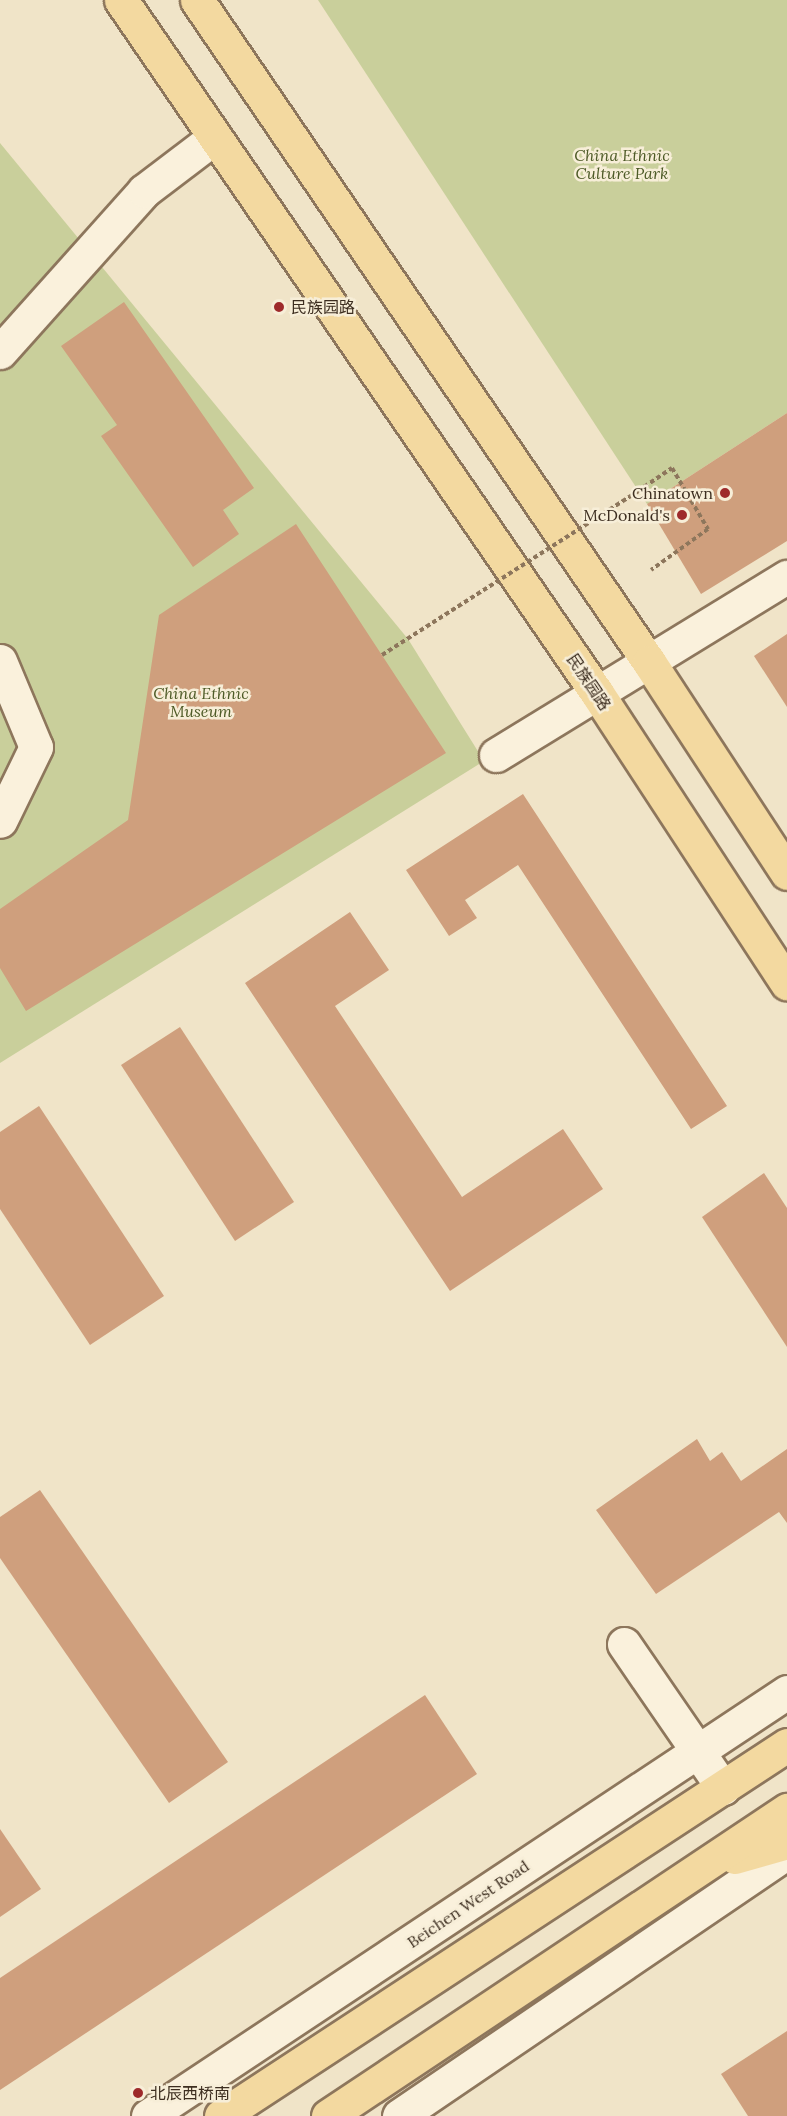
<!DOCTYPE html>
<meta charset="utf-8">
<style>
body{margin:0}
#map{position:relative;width:787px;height:2116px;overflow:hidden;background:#f0e4c8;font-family:Lora,"Noto Sans SC",serif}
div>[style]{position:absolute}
.green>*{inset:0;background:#c9cf9b}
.building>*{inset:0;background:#cf9f7d}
.path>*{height:4px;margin-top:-2px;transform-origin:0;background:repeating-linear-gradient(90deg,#8d765c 0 4.5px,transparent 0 7.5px)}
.roads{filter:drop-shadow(2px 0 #8d765c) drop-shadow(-2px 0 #8d765c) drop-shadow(0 2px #8d765c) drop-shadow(0 -2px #8d765c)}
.minor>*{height:33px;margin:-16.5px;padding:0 16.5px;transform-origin:16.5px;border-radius:16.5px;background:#faf1dc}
.major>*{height:33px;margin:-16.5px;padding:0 16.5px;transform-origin:16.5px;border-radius:16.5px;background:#f3d9a0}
.path-bridge>*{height:4px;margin-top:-2px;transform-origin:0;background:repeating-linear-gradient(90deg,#8d765c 0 4.5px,transparent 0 7.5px)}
.dots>*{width:16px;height:16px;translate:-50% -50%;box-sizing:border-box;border:3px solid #f7eed8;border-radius:50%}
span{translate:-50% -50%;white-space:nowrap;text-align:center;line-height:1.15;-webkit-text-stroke:5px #f7eed8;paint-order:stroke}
.park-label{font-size:16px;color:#4d5a26;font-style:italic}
.poi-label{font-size:16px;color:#3d2e20}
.left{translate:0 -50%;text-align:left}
.right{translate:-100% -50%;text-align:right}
.street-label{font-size:16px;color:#3d2e20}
</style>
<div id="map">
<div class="green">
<i style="clip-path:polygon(318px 0,787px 0,787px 413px,647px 504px)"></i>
<i style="clip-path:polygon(0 143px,408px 639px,484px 761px,0 1063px)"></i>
</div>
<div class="building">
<i style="clip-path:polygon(124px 302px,254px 488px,223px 510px,239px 534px,193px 567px,101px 436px,117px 425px,61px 346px)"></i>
<i style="clip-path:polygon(787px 413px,787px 541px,701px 594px,647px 504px)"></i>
<i style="clip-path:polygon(296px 524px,446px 753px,26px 1011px,0 968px,0 909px,128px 820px,159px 615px)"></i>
<i style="clip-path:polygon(787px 634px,787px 707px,754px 656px)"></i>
<i style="clip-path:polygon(523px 794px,727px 1106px,691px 1129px,518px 865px,465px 900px,477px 918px,449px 936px,406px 870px)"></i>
<i style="clip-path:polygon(350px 912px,389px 970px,335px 1006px,462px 1197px,563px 1129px,603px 1189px,450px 1291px,245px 983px)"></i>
<i style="clip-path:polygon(180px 1027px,294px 1202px,235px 1241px,121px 1065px)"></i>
<i style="clip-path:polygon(39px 1106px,164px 1296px,90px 1345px,0 1209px,0 1132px)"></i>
<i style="clip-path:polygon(764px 1173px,787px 1208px,787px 1347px,702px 1217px)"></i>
<i style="clip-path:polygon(697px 1439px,710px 1461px,722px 1452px,741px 1481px,787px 1449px,787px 1523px,779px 1512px,656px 1594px,596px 1510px)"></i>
<i style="clip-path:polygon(40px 1490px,228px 1762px,169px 1803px,0 1558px,0 1517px)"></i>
<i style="clip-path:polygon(425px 1695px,477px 1774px,0 2090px,0 1978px)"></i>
<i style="clip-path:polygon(0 1829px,41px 1889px,0 1917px)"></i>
<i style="clip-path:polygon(787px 2031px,787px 2116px,748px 2116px,721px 2074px)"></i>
</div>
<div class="path">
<i style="left:638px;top:491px;width:41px;rotate:-34.1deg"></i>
<i style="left:672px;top:468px;width:71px;rotate:59.5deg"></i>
<i style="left:708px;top:529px;width:70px;rotate:144.3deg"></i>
</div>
<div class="roads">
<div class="minor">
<i style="left:0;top:352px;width:216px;rotate:-48.2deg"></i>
<i style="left:144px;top:191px;width:89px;rotate:-37.3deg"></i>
<i style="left:0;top:661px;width:93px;rotate:67.3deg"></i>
<i style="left:36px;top:747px;width:82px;rotate:115.9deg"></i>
<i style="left:496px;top:755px;width:341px;rotate:-31.5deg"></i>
<i style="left:624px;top:1644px;width:175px;rotate:55.5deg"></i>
<i style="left:148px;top:2116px;width:767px;rotate:-33.57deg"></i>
<i style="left:399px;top:2116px;width:469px;rotate:-34.2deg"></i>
</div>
<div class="major">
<i style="left:121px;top:0;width:841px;rotate:55.52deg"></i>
<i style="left:597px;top:693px;width:347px;rotate:56.8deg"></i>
<i style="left:197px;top:0;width:802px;rotate:55.68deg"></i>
<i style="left:649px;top:662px;width:252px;rotate:56.8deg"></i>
<i style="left:735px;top:1857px;width:54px;rotate:-16.1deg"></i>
<i style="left:221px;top:2116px;width:677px;rotate:-33.24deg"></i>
<i style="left:328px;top:2116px;width:552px;rotate:-33.69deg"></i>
</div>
</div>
<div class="path-bridge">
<i style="left:382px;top:655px;width:304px;rotate:-32.6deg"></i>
</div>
<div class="dots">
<i style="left:279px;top:307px;background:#9e2a2b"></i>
<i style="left:725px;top:493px;background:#9e2a2b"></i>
<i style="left:682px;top:515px;background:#9e2a2b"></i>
<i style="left:138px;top:2093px;background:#9e2a2b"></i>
</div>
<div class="park-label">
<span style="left:622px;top:164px">China Ethnic<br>Culture Park</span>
<span style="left:201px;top:702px">China Ethnic<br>Museum</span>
</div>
<div class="poi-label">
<span class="left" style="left:291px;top:307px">民族园路</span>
<span class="right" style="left:713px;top:493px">Chinatown</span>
<span class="right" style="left:670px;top:515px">McDonald's</span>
<span class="left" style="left:150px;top:2093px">北辰西桥南</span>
</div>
<div class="street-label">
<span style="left:589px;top:682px;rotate:56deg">民族园路</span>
<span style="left:468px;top:1904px;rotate:-34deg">Beichen West Road</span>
</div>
</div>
